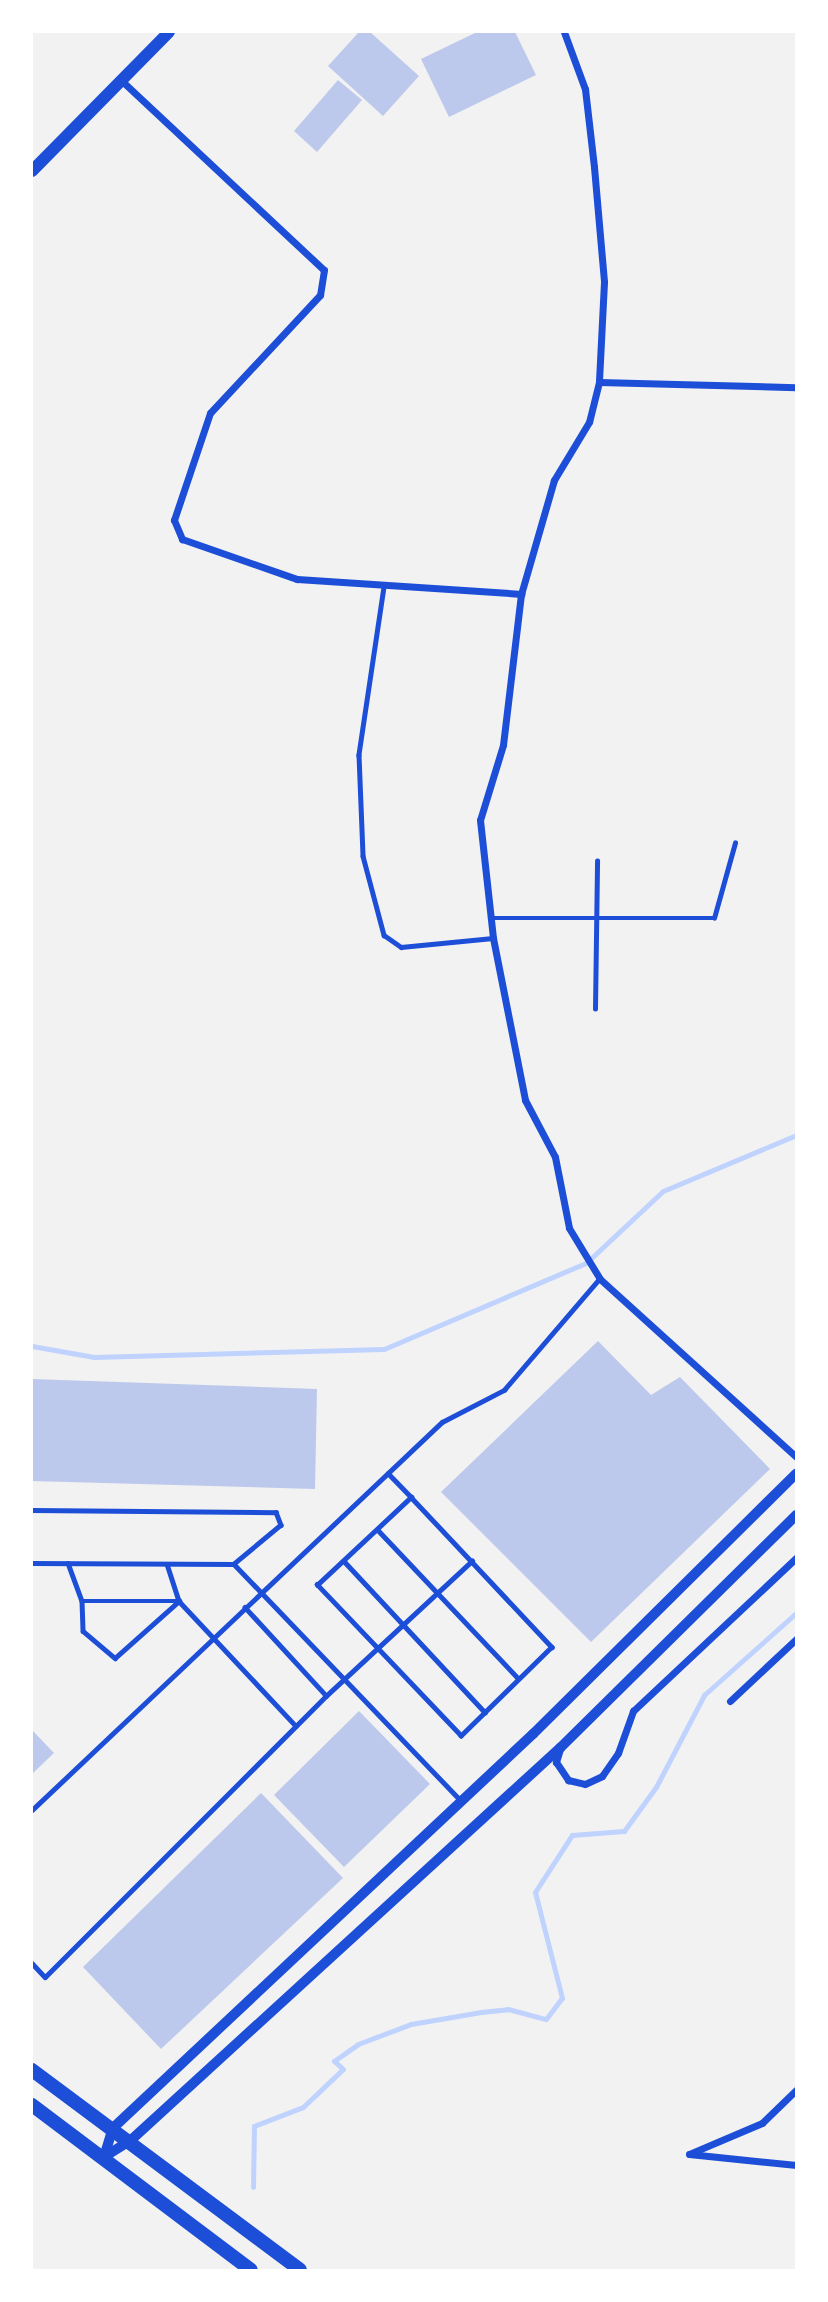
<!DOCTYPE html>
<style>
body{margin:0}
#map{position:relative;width:828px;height:2302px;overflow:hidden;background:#f2f2f2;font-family:Poppins,sans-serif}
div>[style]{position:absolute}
.stream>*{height:5px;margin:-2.5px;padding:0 2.5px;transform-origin:2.5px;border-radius:2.5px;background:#bfd3fe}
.building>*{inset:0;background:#bdc9ec}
.service>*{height:4.5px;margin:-2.25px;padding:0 2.25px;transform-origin:2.25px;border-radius:2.25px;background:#1d4ed8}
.minor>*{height:7px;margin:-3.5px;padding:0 3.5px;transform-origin:3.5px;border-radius:3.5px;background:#1d4ed8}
.tertiary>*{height:10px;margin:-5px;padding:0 5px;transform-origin:5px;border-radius:5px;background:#1d4ed8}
.secondary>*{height:12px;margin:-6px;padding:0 6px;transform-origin:6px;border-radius:6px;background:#1d4ed8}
.trunk>*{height:14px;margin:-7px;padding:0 7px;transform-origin:7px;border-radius:7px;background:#1d4ed8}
span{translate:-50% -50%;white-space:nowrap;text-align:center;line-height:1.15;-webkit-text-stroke:7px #fff;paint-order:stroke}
.frame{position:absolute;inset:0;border:33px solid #fff;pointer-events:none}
</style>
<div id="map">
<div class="stream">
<i style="left:32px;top:1346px;width:63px;rotate:10.1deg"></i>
<i style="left:94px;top:1357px;width:290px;rotate:-1.6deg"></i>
<i style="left:384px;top:1349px;width:220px;rotate:-23.1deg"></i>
<i style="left:586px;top:1263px;width:105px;rotate:-43.1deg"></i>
<i style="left:663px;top:1191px;width:144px;rotate:-22.8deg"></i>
<i style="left:253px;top:2187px;width:61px;rotate:-89.1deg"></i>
<i style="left:254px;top:2126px;width:53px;rotate:-21.2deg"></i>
<i style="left:303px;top:2107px;width:55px;rotate:-43.5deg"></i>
<i style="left:343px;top:2069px;width:12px;rotate:-138deg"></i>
<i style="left:334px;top:2061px;width:29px;rotate:-35deg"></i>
<i style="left:358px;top:2044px;width:57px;rotate:-20.7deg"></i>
<i style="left:411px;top:2024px;width:71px;rotate:-9.7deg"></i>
<i style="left:481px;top:2012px;width:27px;rotate:-6deg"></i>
<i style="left:508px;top:2009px;width:39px;rotate:15deg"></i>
<i style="left:546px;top:2019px;width:26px;rotate:-53deg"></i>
<i style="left:562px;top:1998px;width:109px;rotate:-104.3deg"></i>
<i style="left:535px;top:1892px;width:68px;rotate:-57deg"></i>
<i style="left:572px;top:1835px;width:52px;rotate:-4.4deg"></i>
<i style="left:624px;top:1831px;width:54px;rotate:-54deg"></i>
<i style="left:656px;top:1787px;width:104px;rotate:-62.4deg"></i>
<i style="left:704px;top:1695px;width:123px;rotate:-41.7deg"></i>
</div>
<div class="building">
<i style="clip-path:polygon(359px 32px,370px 32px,419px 76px,383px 116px,328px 66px)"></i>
<i style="clip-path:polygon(477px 32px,515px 32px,536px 75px,449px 117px,421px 59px)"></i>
<i style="clip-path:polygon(338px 80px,362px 100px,317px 152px,294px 131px)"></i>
<i style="clip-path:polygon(598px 1341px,651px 1395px,680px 1377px,770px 1469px,591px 1642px,441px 1492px)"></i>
<i style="clip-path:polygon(32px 1379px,317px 1389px,315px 1489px,32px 1481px)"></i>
<i style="clip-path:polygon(359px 1711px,430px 1784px,344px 1867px,274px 1795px)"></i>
<i style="clip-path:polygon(32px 1730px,54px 1753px,32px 1774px)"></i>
<i style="clip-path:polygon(261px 1793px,343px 1878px,161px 2049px,83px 1967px)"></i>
</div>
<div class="service">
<i style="left:384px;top:587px;width:170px;rotate:98.5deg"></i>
<i style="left:359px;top:755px;width:101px;rotate:87.7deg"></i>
<i style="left:363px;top:856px;width:82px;rotate:75.1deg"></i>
<i style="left:384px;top:935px;width:21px;rotate:35deg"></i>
<i style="left:401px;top:947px;width:92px;rotate:-5.6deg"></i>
<i style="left:492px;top:918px;width:222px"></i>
<i style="left:714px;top:918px;width:78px;rotate:-74.4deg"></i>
<i style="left:595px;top:1009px;width:148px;rotate:-89.2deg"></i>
<i style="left:388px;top:1473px;width:33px;rotate:46deg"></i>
<i style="left:411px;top:1497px;width:206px;rotate:46.8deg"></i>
<i style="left:552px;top:1647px;width:127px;rotate:135.6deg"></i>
<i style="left:461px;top:1736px;width:209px;rotate:-133.6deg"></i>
<i style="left:317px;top:1585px;width:129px;rotate:-43.1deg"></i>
<i style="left:32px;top:1510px;width:244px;rotate:0.5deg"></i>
<i style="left:276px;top:1512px;width:14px;rotate:69deg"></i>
<i style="left:281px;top:1525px;width:61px;rotate:140.3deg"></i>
<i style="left:378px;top:1530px;width:204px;rotate:46.6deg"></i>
<i style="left:344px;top:1561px;width:207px;rotate:47deg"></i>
<i style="left:32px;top:1563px;width:202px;rotate:0.3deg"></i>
<i style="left:234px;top:1564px;width:328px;rotate:46.2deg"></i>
<i style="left:68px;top:1563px;width:40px;rotate:69.8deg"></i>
<i style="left:82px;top:1601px;width:96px"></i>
<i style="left:167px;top:1564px;width:39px;rotate:72deg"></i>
<i style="left:179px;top:1601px;width:171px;rotate:46.9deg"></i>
<i style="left:82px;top:1601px;width:30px;rotate:88deg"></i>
<i style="left:83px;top:1631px;width:42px;rotate:40.2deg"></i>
<i style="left:115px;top:1658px;width:86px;rotate:-41.7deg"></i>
<i style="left:326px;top:1696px;width:199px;rotate:-42.8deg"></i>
<i style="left:32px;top:1810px;width:564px;rotate:-43.42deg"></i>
<i style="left:442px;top:1422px;width:70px;rotate:-27.3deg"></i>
<i style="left:504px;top:1390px;width:146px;rotate:-49.4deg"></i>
<i style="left:32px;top:1963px;width:19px;rotate:47deg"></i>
<i style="left:45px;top:1977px;width:397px;rotate:-45deg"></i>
<i style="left:326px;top:1696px;width:120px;rotate:-132.6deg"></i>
</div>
<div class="minor">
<i style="left:564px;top:32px;width:61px;rotate:69.8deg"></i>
<i style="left:585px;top:89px;width:79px;rotate:83.4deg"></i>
<i style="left:594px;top:167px;width:115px;rotate:85deg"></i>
<i style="left:604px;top:282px;width:100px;rotate:92.9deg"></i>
<i style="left:599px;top:382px;width:41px;rotate:104deg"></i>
<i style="left:589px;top:422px;width:68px;rotate:121.1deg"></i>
<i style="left:554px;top:480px;width:119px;rotate:106.1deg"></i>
<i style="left:521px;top:594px;width:152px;rotate:96.8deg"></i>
<i style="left:503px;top:745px;width:78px;rotate:107deg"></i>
<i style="left:480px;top:820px;width:119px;rotate:83.7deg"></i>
<i style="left:493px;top:938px;width:165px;rotate:78.8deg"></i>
<i style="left:525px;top:1100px;width:64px;rotate:62.2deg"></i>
<i style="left:555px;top:1157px;width:72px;rotate:78.8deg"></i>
<i style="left:569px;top:1228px;width:60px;rotate:58.7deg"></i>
<i style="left:600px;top:1279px;width:265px;rotate:42.2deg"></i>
<i style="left:123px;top:82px;width:275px;rotate:43.1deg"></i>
<i style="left:324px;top:270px;width:25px;rotate:99deg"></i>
<i style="left:320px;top:295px;width:161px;rotate:133deg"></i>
<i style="left:210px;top:413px;width:113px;rotate:108.6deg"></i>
<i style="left:174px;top:520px;width:21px;rotate:67deg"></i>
<i style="left:182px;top:539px;width:122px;rotate:19.2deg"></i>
<i style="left:297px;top:579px;width:225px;rotate:3.8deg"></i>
<i style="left:599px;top:382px;width:197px;rotate:1.5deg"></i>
<i style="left:730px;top:1701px;width:91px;rotate:-43.2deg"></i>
<i style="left:560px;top:1749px;width:14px;rotate:107deg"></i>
<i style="left:556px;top:1762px;width:22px;rotate:56deg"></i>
<i style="left:568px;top:1780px;width:17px;rotate:13deg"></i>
<i style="left:585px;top:1784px;width:19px;rotate:-25deg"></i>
<i style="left:602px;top:1776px;width:28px;rotate:-55deg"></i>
<i style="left:618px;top:1753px;width:45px;rotate:-70.3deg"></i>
<i style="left:633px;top:1711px;width:224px;rotate:-43.2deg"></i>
<i style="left:796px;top:2090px;width:47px;rotate:135.9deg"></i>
<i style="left:762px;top:2123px;width:79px;rotate:157deg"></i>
<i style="left:689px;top:2154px;width:108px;rotate:5.9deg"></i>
</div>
<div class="tertiary">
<i style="left:104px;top:2157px;width:30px;rotate:-73deg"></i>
<i style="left:113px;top:2128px;width:576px;rotate:-43.17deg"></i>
<i style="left:533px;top:1734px;width:370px;rotate:-44.7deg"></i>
<i style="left:104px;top:2157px;width:31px;rotate:-32deg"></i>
<i style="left:130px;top:2141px;width:583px;rotate:-42.43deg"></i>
<i style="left:560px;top:1748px;width:332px;rotate:-44.6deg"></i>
</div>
<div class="secondary">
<i style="left:32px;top:171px;width:195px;rotate:-45.4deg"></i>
</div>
<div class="trunk">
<i style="left:32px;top:2070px;width:334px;rotate:36.7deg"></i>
<i style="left:32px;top:2105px;width:274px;rotate:37deg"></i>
</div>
<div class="frame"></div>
</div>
